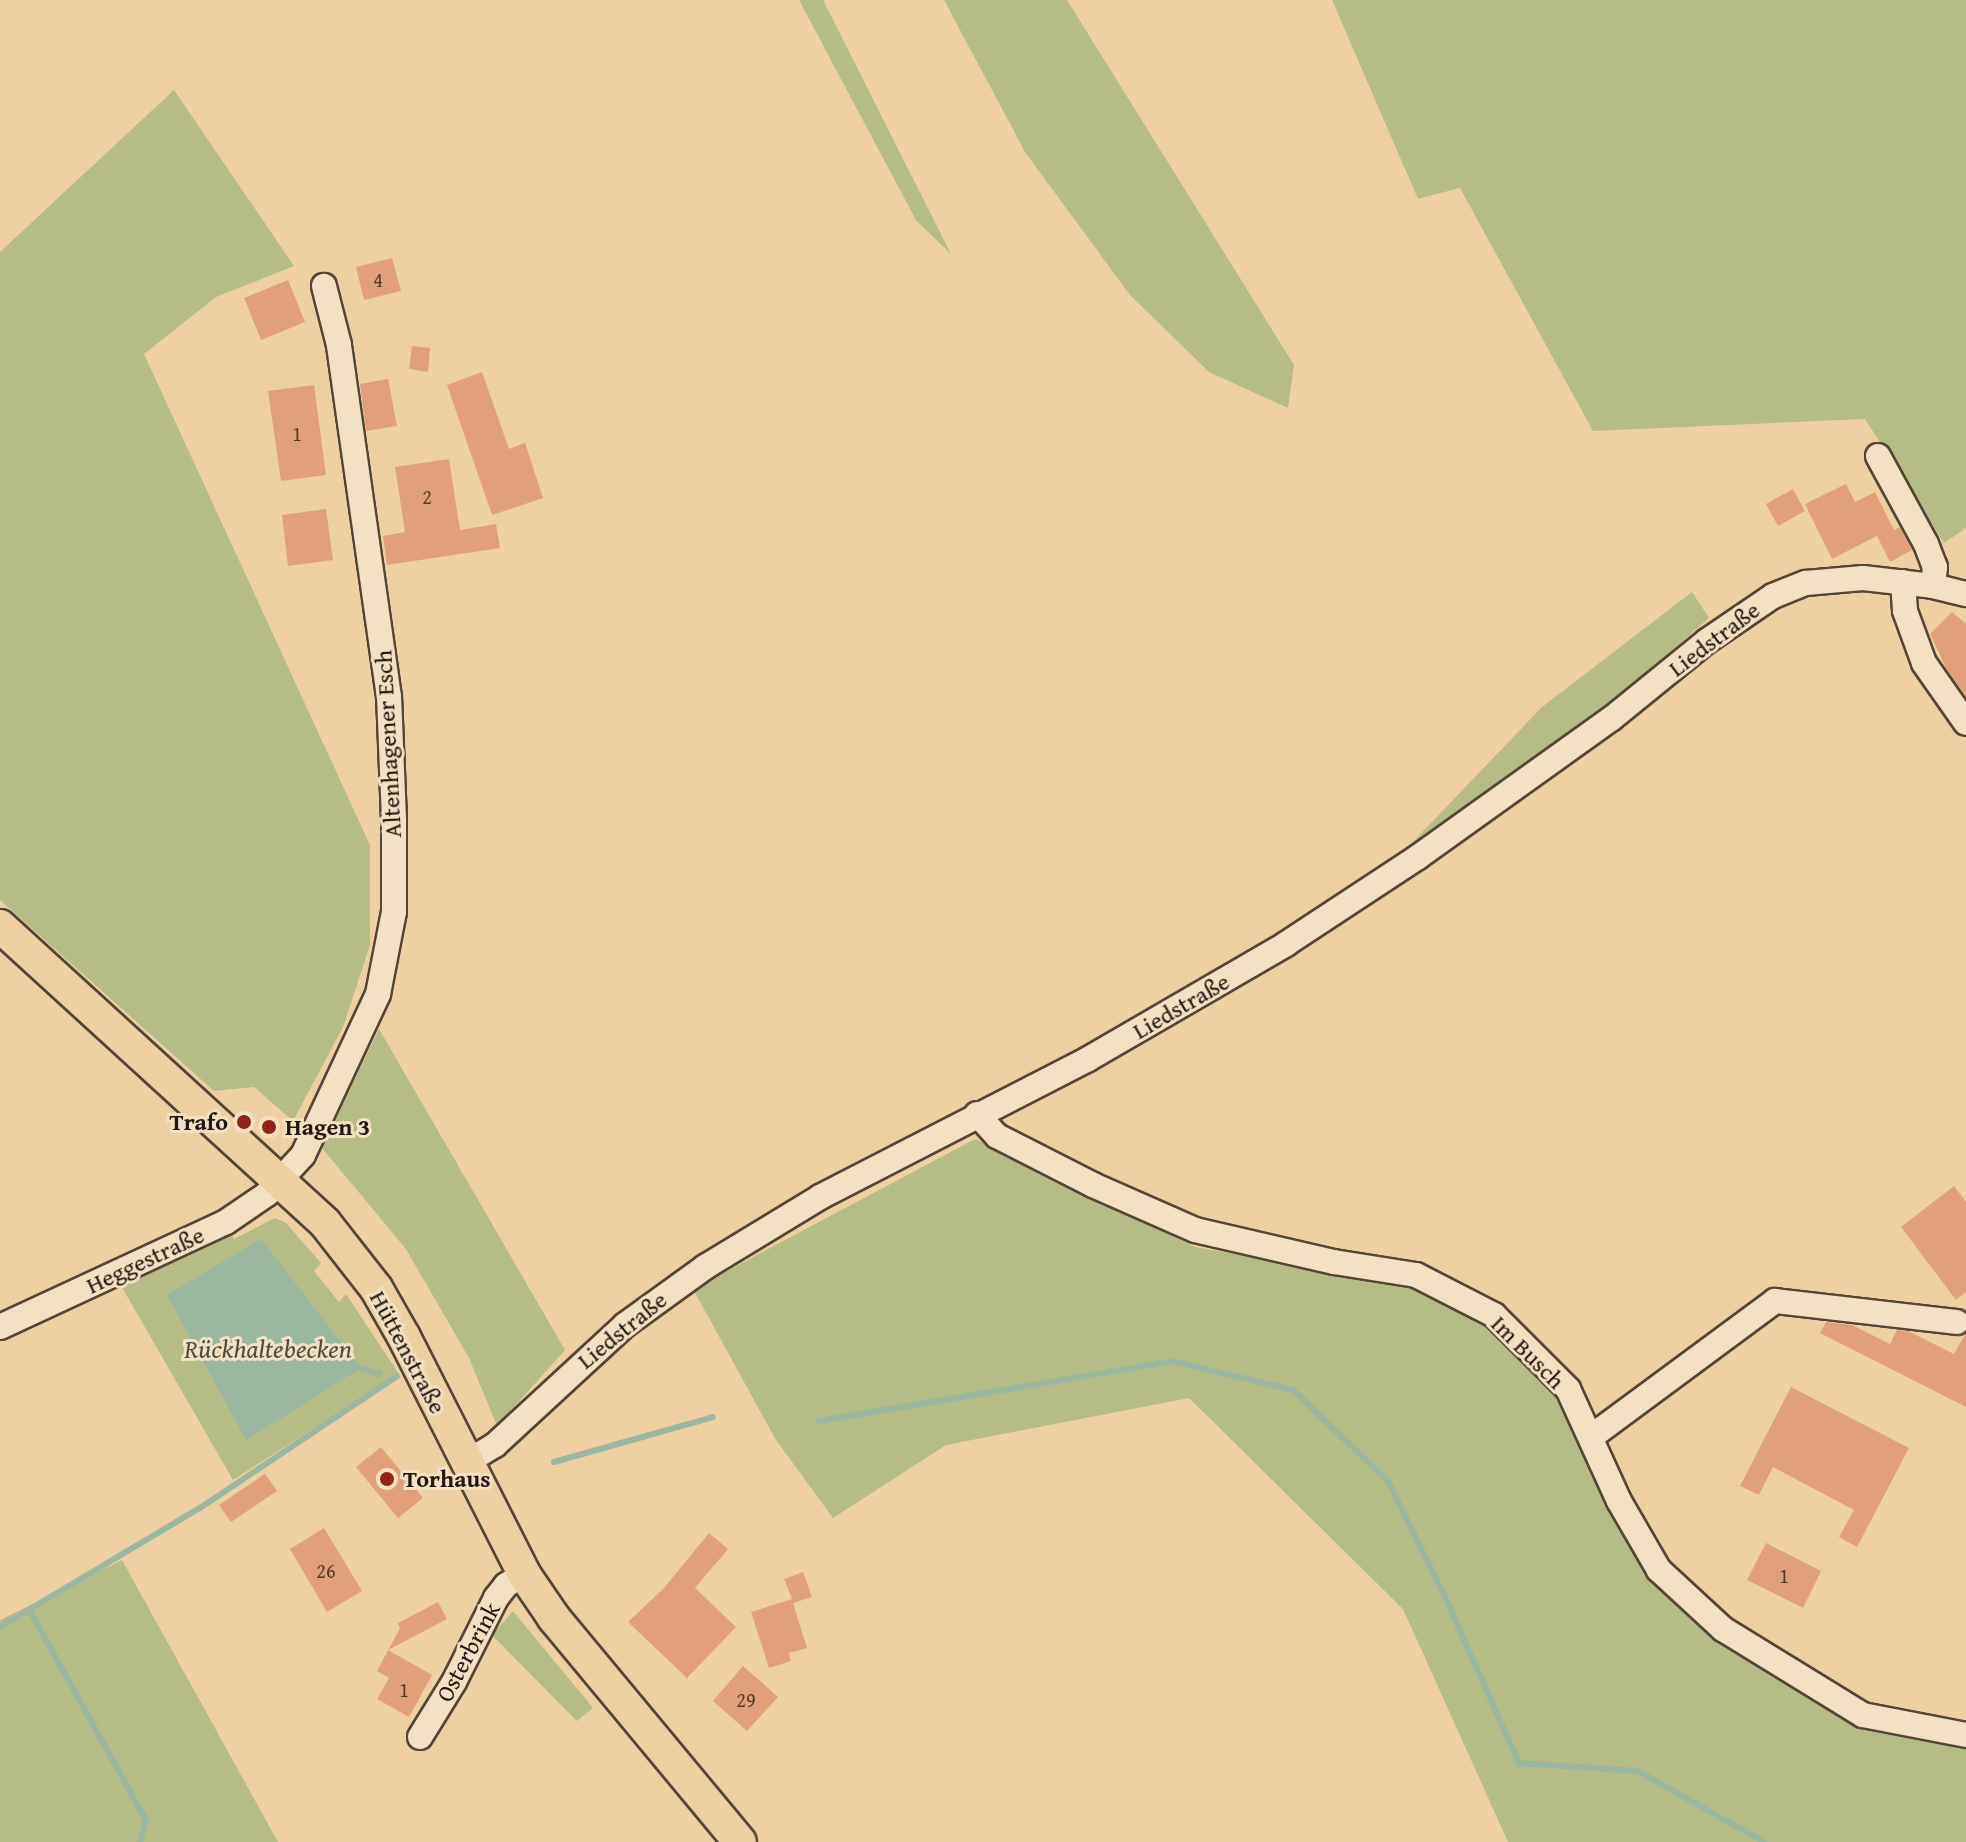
<!DOCTYPE html>
<meta charset="utf-8">
<style>
body{margin:0}
#map{position:relative;width:1966px;height:1842px;overflow:hidden;background:#eed0a3;font-family:"Gentium Book Plus",serif}
div>[style]{position:absolute}
.green>*{inset:0;background:#b6bc86}
.water>*{inset:0;background:#9bb7a0}
.stream>*{height:6px;margin:-3px;padding:0 3px;transform-origin:3px;border-radius:3px;background:#9bb7a0}
.building>*{inset:0;background:#e2a07a}
.roads{filter:drop-shadow(2px 0 #544536) drop-shadow(-2px 0 #544536) drop-shadow(0 2px #544536) drop-shadow(0 -2px #544536)}
.minor>*{height:24px;margin:-12px;padding:0 12px;transform-origin:12px;border-radius:12px;background:#f4e0c3}
.major>*{height:32px;margin:-16px;padding:0 16px;transform-origin:16px;border-radius:16px;background:#eed0a3}
.dots>*{width:22px;height:22px;translate:-50% -50%;box-sizing:border-box;border:4px solid #f4e0c3;border-radius:50%}
span{translate:-50% -50%;white-space:nowrap;text-align:center;line-height:1.15;-webkit-text-stroke:6px #f4e0c3;paint-order:stroke}
.number-label{font-size:20px;color:#51392b}
.number-label span{-webkit-text-stroke-width:0}
.street-label{font-size:24px;color:#211711}
.poi-label{font-size:24px;color:#211711;font-weight:700}
.right{translate:-100% -50%;text-align:right}
.left{translate:0 -50%;text-align:left}
.water-label{font-size:26px;color:#4c4f43;font-style:italic}
</style>
<div id="map">
<div class="green">
<i style="clip-path:polygon(799px 0,823px 0,951px 254px,916px 220px)"></i>
<i style="clip-path:polygon(944px 0,1067px 0,1294px 365px,1288px 408px,1209px 372px,1130px 295px,1025px 152px)"></i>
<i style="clip-path:polygon(1332px 0,1966px 0,1966px 528px,1944px 543px,1865px 419px,1593px 431px,1460px 188px,1418px 199px)"></i>
<i style="clip-path:polygon(174px 90px,294px 266px,216px 297px,144px 354px,370px 845px,370px 945px,343px 1027px,293px 1121px,254px 1087px,214px 1091px,0 900px,0 252px)"></i>
<i style="clip-path:polygon(1692px 592px,1709px 618px,1585px 726px,1409px 846px,1542px 707px)"></i>
<i style="clip-path:polygon(379px 1029px,565px 1350px,497px 1426px,469px 1358px,406px 1249px,322px 1148px)"></i>
<i style="clip-path:polygon(975px 1139px,1195px 1247px,1407px 1284px,1484px 1322px,1559px 1398px,1657px 1575px,1860px 1719px,1966px 1744px,1966px 1842px,1508px 1842px,1403px 1609px,1189px 1398px,946px 1445px,833px 1518px,776px 1440px,693px 1289px)"></i>
<i style="clip-path:polygon(275px 1218px,286px 1223px,321px 1263px,314px 1271px,339px 1302px,346px 1294px,399px 1374px,233px 1480px,120px 1284px,230px 1232px,234px 1239px)"></i>
<i style="clip-path:polygon(122px 1560px,278px 1842px,0 1842px,0 1620px)"></i>
<i style="clip-path:polygon(513px 1611px,593px 1708px,577px 1721px,492px 1635px)"></i>
</div>
<div class="water">
<i style="clip-path:polygon(261px 1239px,361px 1368px,246px 1440px,167px 1295px)"></i>
</div>
<div class="stream">
<i style="left:361px;top:1368px;width:19px;rotate:18deg"></i>
<i style="left:819px;top:1421px;width:358px;rotate:-9.6deg"></i>
<i style="left:1172px;top:1361px;width:124px;rotate:13.5deg"></i>
<i style="left:1293px;top:1390px;width:132px;rotate:43.8deg"></i>
<i style="left:1388px;top:1481px;width:131px;rotate:63.8deg"></i>
<i style="left:1446px;top:1599px;width:180px;rotate:66deg"></i>
<i style="left:1519px;top:1763px;width:119px;rotate:3.8deg"></i>
<i style="left:1638px;top:1771px;width:145px;rotate:29.4deg"></i>
<i style="left:554px;top:1462px;width:165px;rotate:-15.8deg"></i>
<i style="left:30px;top:1611px;width:239px;rotate:61deg"></i>
<i style="left:146px;top:1820px;width:23px;rotate:105deg"></i>
<i style="left:0;top:1627px;width:233px;rotate:-30.8deg"></i>
<i style="left:200px;top:1508px;width:237px;rotate:-33.8deg"></i>
</div>
<div class="building">
<i style="clip-path:polygon(392px 258px,401px 291px,364px 300px,356px 267px)"></i>
<i style="clip-path:polygon(288px 280px,305px 322px,261px 340px,244px 298px)"></i>
<i style="clip-path:polygon(412px 346px,430px 348px,428px 372px,409px 369px)"></i>
<i style="clip-path:polygon(482px 372px,509px 449px,525px 443px,543px 498px,492px 515px,447px 385px)"></i>
<i style="clip-path:polygon(388px 379px,397px 426px,366px 431px,360px 384px)"></i>
<i style="clip-path:polygon(314px 385px,326px 475px,281px 481px,268px 391px)"></i>
<i style="clip-path:polygon(449px 459px,460px 530px,496px 524px,500px 548px,387px 565px,383px 536px,405px 532px,395px 467px)"></i>
<i style="clip-path:polygon(1846px 484px,1855px 502px,1875px 492px,1894px 530px,1900px 527px,1912px 550px,1890px 562px,1877px 536px,1832px 559px,1805px 504px)"></i>
<i style="clip-path:polygon(1793px 489px,1805px 511px,1778px 526px,1766px 504px)"></i>
<i style="clip-path:polygon(326px 509px,333px 560px,288px 566px,282px 515px)"></i>
<i style="clip-path:polygon(1952px 612px,1966px 624px,1966px 697px,1946px 668px,1930px 634px)"></i>
<i style="clip-path:polygon(1954px 1186px,1966px 1202px,1966px 1292px,1956px 1300px,1901px 1227px)"></i>
<i style="clip-path:polygon(1826px 1322px,1852px 1325px,1890px 1344px,1897px 1330px,1908px 1331px,1954px 1354px,1966px 1333px,1966px 1407px,1820px 1333px)"></i>
<i style="clip-path:polygon(1791px 1387px,1909px 1448px,1857px 1547px,1839px 1537px,1854px 1510px,1773px 1467px,1759px 1495px,1740px 1486px)"></i>
<i style="clip-path:polygon(381px 1447px,423px 1498px,398px 1518px,356px 1467px)"></i>
<i style="clip-path:polygon(265px 1474px,277px 1491px,231px 1522px,219px 1505px)"></i>
<i style="clip-path:polygon(324px 1528px,362px 1591px,327px 1612px,290px 1549px)"></i>
<i style="clip-path:polygon(709px 1533px,728px 1549px,695px 1588px,736px 1627px,687px 1678px,628px 1622px,664px 1588px)"></i>
<i style="clip-path:polygon(1766px 1543px,1821px 1571px,1803px 1608px,1747px 1580px)"></i>
<i style="clip-path:polygon(803px 1572px,812px 1597px,793px 1603px,807px 1648px,789px 1653px,791px 1661px,769px 1668px,751px 1612px,792px 1599px,784px 1579px)"></i>
<i style="clip-path:polygon(438px 1602px,447px 1619px,388px 1650px,432px 1675px,409px 1717px,377px 1699px,389px 1678px,377px 1671px,400px 1628px,398px 1623px)"></i>
<i style="clip-path:polygon(743px 1666px,778px 1697px,747px 1731px,713px 1701px)"></i>
</div>
<div class="roads">
<div class="minor">
<i style="left:1878px;top:456px;width:100px;rotate:61.4deg"></i>
<i style="left:1926px;top:544px;width:25px;rotate:69deg"></i>
<i style="left:1935px;top:567px;width:19px;rotate:96deg"></i>
<i style="left:1903px;top:582px;width:29px;rotate:86deg"></i>
<i style="left:1905px;top:611px;width:55px;rotate:69.9deg"></i>
<i style="left:1924px;top:663px;width:73px;rotate:55deg"></i>
<i style="left:977px;top:1114px;width:30px;rotate:48deg"></i>
<i style="left:997px;top:1136px;width:108px;rotate:27deg"></i>
<i style="left:1093px;top:1185px;width:111px;rotate:23.8deg"></i>
<i style="left:1195px;top:1230px;width:143px;rotate:13deg"></i>
<i style="left:1334px;top:1262px;width:83px;rotate:9deg"></i>
<i style="left:1416px;top:1275px;width:88px;rotate:27.1deg"></i>
<i style="left:1494px;top:1315px;width:105px;rotate:45deg"></i>
<i style="left:1568px;top:1389px;width:123px;rotate:65.5deg"></i>
<i style="left:1619px;top:1501px;width:80px;rotate:59.9deg"></i>
<i style="left:1659px;top:1570px;width:87px;rotate:42.7deg"></i>
<i style="left:1723px;top:1629px;width:164px;rotate:31.6deg"></i>
<i style="left:1863px;top:1715px;width:105px;rotate:11deg"></i>
<i style="left:0;top:1327px;width:249px;rotate:-24.9deg"></i>
<i style="left:226px;top:1222px;width:50px;rotate:-34.3deg"></i>
<i style="left:267px;top:1194px;width:53px;rotate:-47.3deg"></i>
<i style="left:303px;top:1155px;width:178px;rotate:-65deg"></i>
<i style="left:378px;top:994px;width:84px;rotate:-79deg"></i>
<i style="left:394px;top:912px;width:92px;rotate:-90deg"></i>
<i style="left:394px;top:820px;width:123px;rotate:-92.3deg"></i>
<i style="left:389px;top:697px;width:356px;rotate:-98.1deg"></i>
<i style="left:339px;top:345px;width:61px;rotate:-104.3deg"></i>
<i style="left:1591px;top:1437px;width:229px;rotate:-36.5deg"></i>
<i style="left:1775px;top:1301px;width:183px;rotate:6.6deg"></i>
<i style="left:465px;top:1463px;width:35px;rotate:-31deg"></i>
<i style="left:495px;top:1445px;width:177px;rotate:-42.7deg"></i>
<i style="left:625px;top:1325px;width:99px;rotate:-35.9deg"></i>
<i style="left:705px;top:1267px;width:135px;rotate:-31.3deg"></i>
<i style="left:820px;top:1197px;width:301px;rotate:-27.2deg"></i>
<i style="left:1088px;top:1059px;width:229px;rotate:-30.1deg"></i>
<i style="left:1286px;top:944px;width:158px;rotate:-33.4deg"></i>
<i style="left:1418px;top:857px;width:237px;rotate:-35.6deg"></i>
<i style="left:1611px;top:719px;width:124px;rotate:-39.1deg"></i>
<i style="left:1707px;top:641px;width:80px;rotate:-34.3deg"></i>
<i style="left:1773px;top:596px;width:35px;rotate:-22deg"></i>
<i style="left:1806px;top:583px;width:57px;rotate:-5deg"></i>
<i style="left:1863px;top:578px;width:70px;rotate:6.5deg"></i>
<i style="left:1933px;top:586px;width:34px;rotate:14deg"></i>
<i style="left:420px;top:1737px;width:65px;rotate:-58.3deg"></i>
<i style="left:454px;top:1682px;width:94px;rotate:-63.4deg"></i>
<i style="left:496px;top:1598px;width:16px;rotate:-52deg"></i>
<i style="left:506px;top:1585px;width:21px;rotate:-31deg"></i>
</div>
<div class="major">
<i style="left:0;top:926px;width:440px;rotate:42.4deg"></i>
<i style="left:325px;top:1223px;width:83px;rotate:51.9deg"></i>
<i style="left:376px;top:1288px;width:56px;rotate:60.3deg"></i>
<i style="left:404px;top:1337px;width:266px;rotate:63.1deg"></i>
<i style="left:524px;top:1574px;width:53px;rotate:55.7deg"></i>
<i style="left:554px;top:1618px;width:291px;rotate:50.3deg"></i>
</div>
</div>
<div class="dots">
<i style="left:244px;top:1122px;background:#8f2418"></i>
<i style="left:269px;top:1127px;background:#8f2418"></i>
<i style="left:387px;top:1479px;background:#8f2418"></i>
</div>
<div class="number-label">
<span style="left:378px;top:279px">4</span>
<span style="left:297px;top:433px">1</span>
<span style="left:427px;top:496px">2</span>
<span style="left:326px;top:1570px">26</span>
<span style="left:1784px;top:1575px">1</span>
<span style="left:404px;top:1689px">1</span>
<span style="left:746px;top:1699px">29</span>
</div>
<div class="street-label">
<span style="left:1714px;top:639px;rotate:-37deg">Liedstraße</span>
<span style="left:388px;top:744px;rotate:-93deg">Altenhagener Esch</span>
<span style="left:1181px;top:1006px;rotate:-30deg">Liedstraße</span>
<span style="left:145px;top:1260px;rotate:-25deg">Heggestraße</span>
<span style="left:622px;top:1330px;rotate:-39deg">Liedstraße</span>
<span style="left:408px;top:1352px;rotate:62deg">Hüttenstraße</span>
<span style="left:1528px;top:1352px;rotate:45deg">Im Busch</span>
<span style="left:468px;top:1652px;rotate:-62deg">Osterbrink</span>
</div>
<div class="poi-label">
<span class="right" style="left:228px;top:1122px">Trafo</span>
<span class="left" style="left:285px;top:1127px">Hagen 3</span>
<span class="left" style="left:403px;top:1479px">Torhaus</span>
</div>
<div class="water-label">
<span style="left:268px;top:1349px">Rückhaltebecken</span>
</div>
</div>
